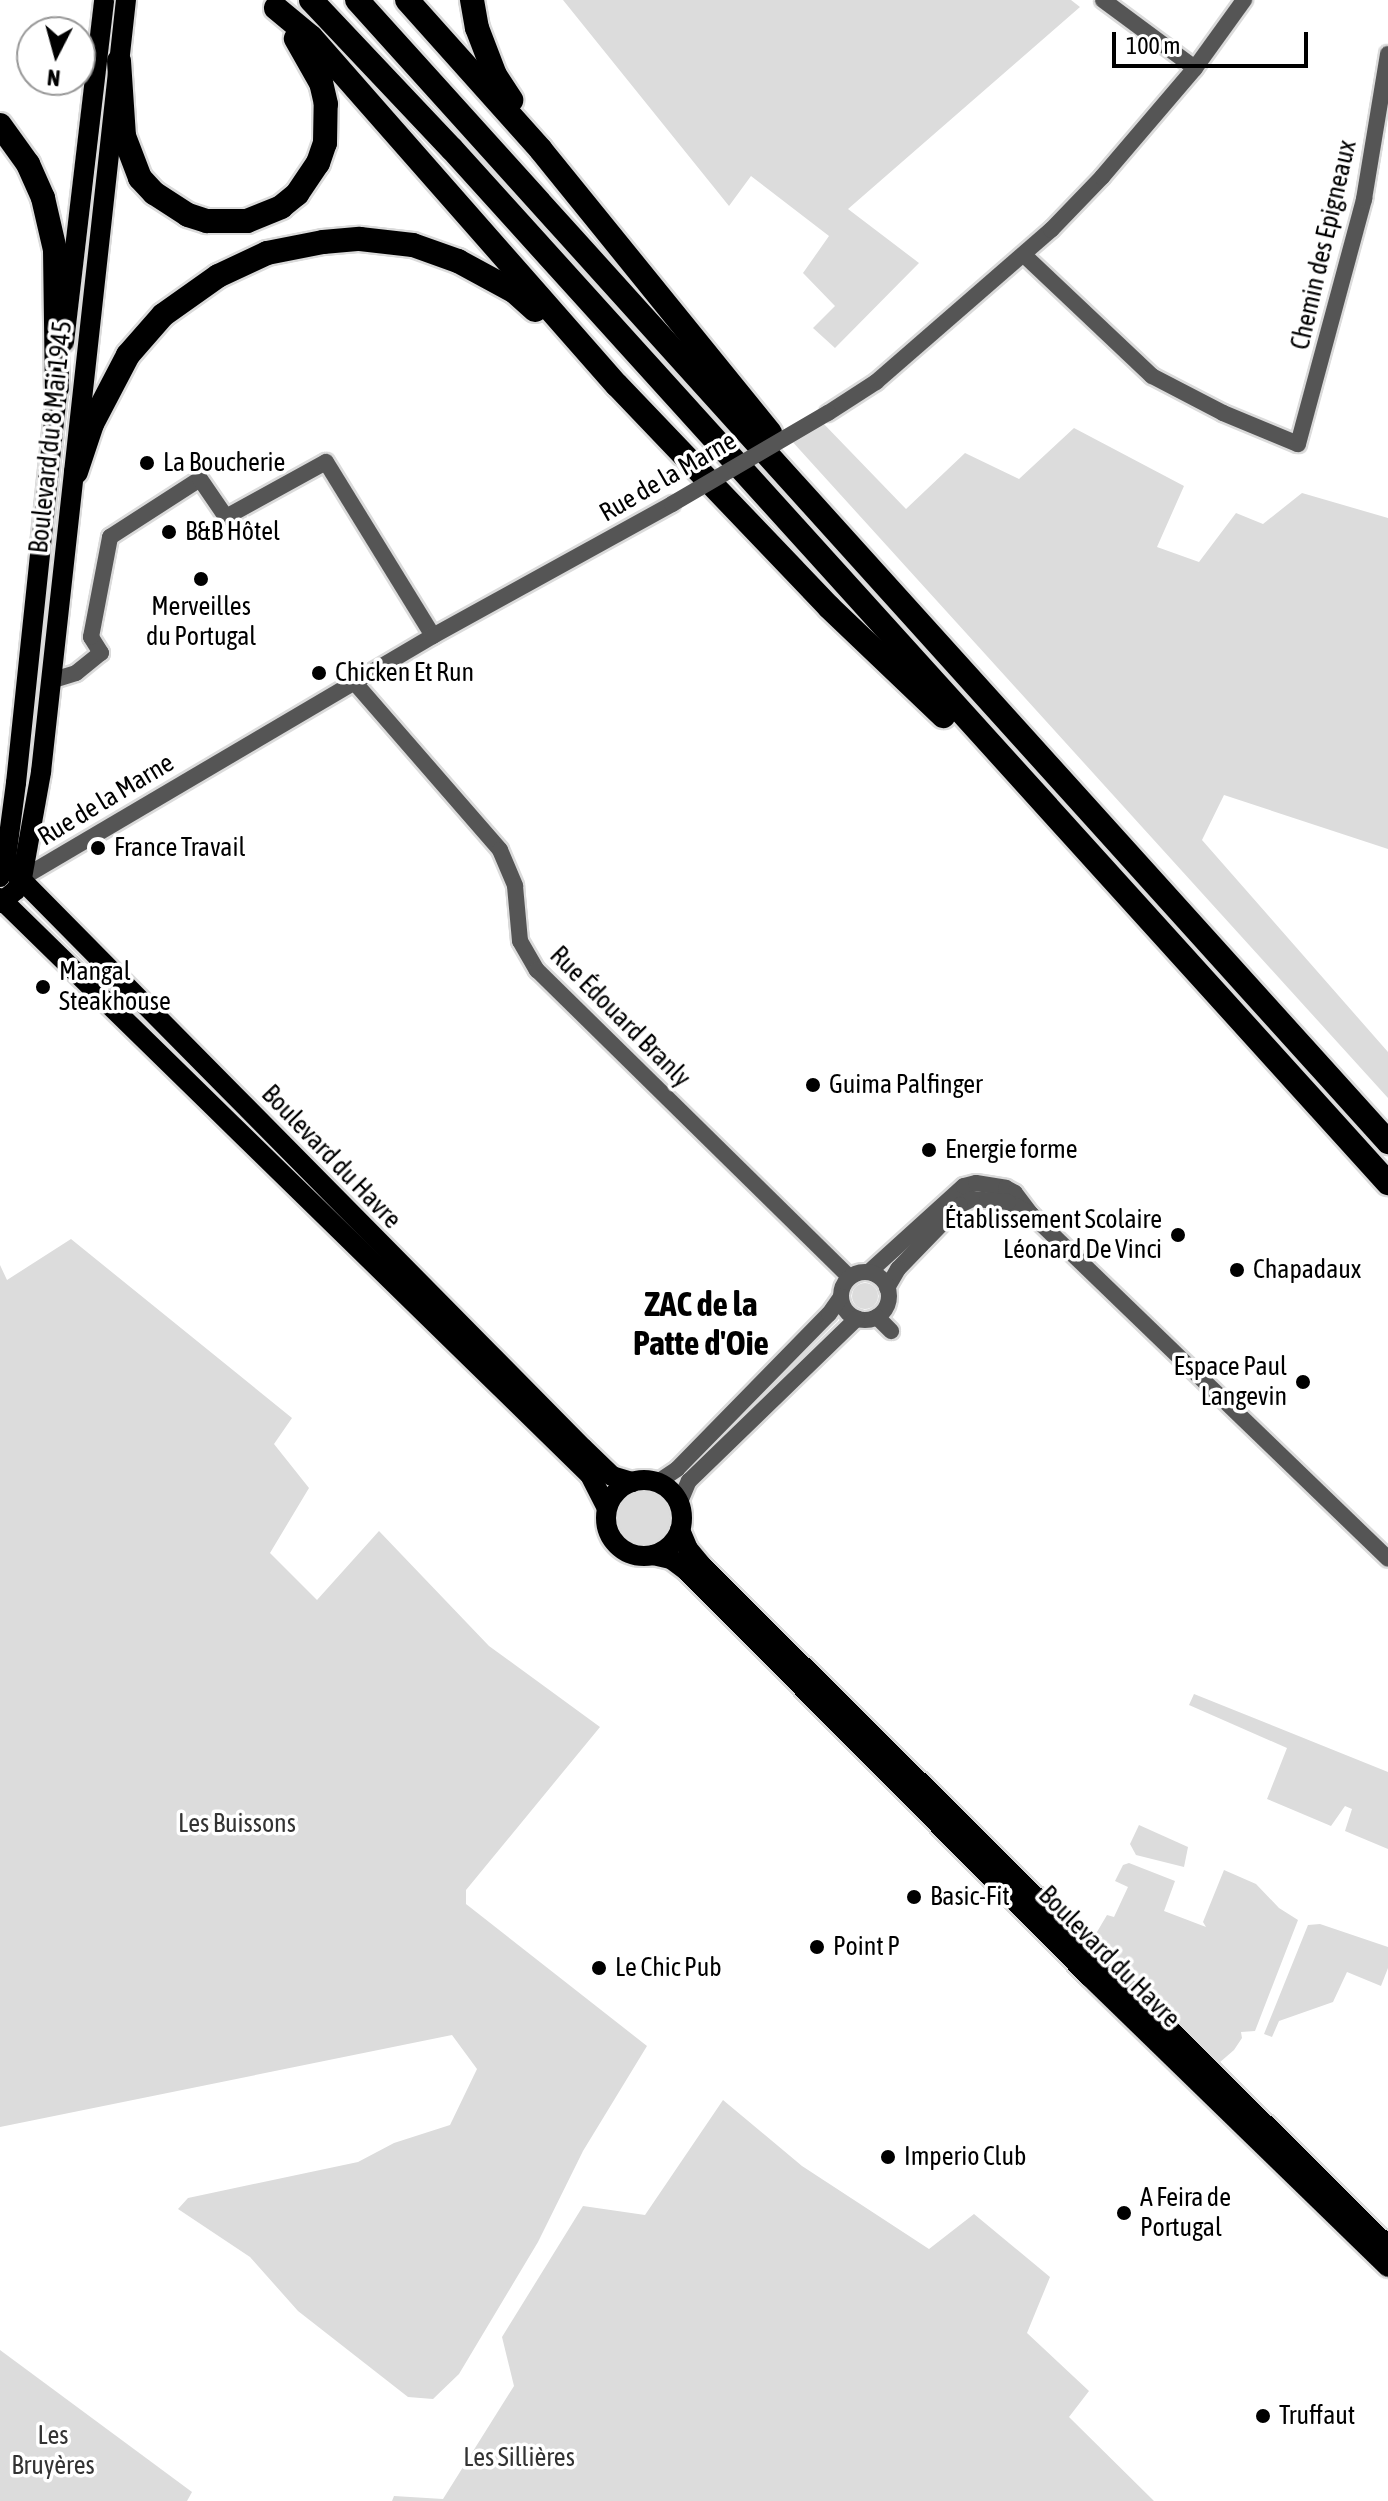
<!DOCTYPE html>
<meta charset="utf-8">
<style>
body{margin:0}
#map{position:relative;width:1388px;height:2501px;overflow:hidden;background:#fff;font-family:"Asap Condensed",sans-serif}
div>[style]{position:absolute}
.green>*{inset:0;background:#dcdcdc}
.round{border-radius:50%}
.roads{filter:drop-shadow(2px 0 #dbdbdb) drop-shadow(-2px 0 #dbdbdb) drop-shadow(0 2px #dbdbdb) drop-shadow(0 -2px #dbdbdb)}
.minor>*{height:16px;margin:-8px;padding:0 8px;transform-origin:8px;border-radius:8px;background:#555}
.minor>.ring{margin:-8px;padding:0;box-sizing:content-box;background:none;border:16px solid #555;border-radius:50%}
.major>*{height:20px;margin:-10px;padding:0 10px;transform-origin:10px;border-radius:10px;background:#000}
.major>.ring{margin:-10px;padding:0;box-sizing:content-box;background:none;border:20px solid #000;border-radius:50%}
.highway>*{height:24px;margin:-12px;padding:0 12px;transform-origin:12px;border-radius:12px;background:#000}
.minor-bridge>*{height:16px;margin:-8px;padding:0 8px;transform-origin:8px;border-radius:8px;background:#555}
.dots>*{width:22px;height:22px;translate:-50% -50%;box-sizing:border-box;border:4px solid #fff;border-radius:50%}
span{translate:-50% -50%;white-space:nowrap;text-align:center;line-height:1.15;-webkit-text-stroke:7px #fff;paint-order:stroke}
.street-label{font-size:26px;color:#000}
.poi-label{font-size:26px;color:#000}
.left{translate:0 -50%;text-align:left}
.right{translate:-100% -50%;text-align:right}
.park-label{font-size:26px;color:#333}
.district-label{font-size:34px;color:#000;font-weight:700}
.north{position:absolute;left:16px;top:16px;width:80px;height:80px;box-sizing:border-box;background:#fff;border:2px solid #999;border-radius:50%;rotate:186deg;font-size:22px;font-weight:700;line-height:32px;text-align:center;color:#000}
.north::after{content:'';display:block;margin:auto;width:28px;height:36px;background:#000;clip-path:polygon(50% 0,100% 100%,50% 72%,0 100%)}
.scale{position:absolute;left:1112px;top:32px;width:196px;height:36px;box-sizing:border-box;border:4px solid #000;border-top:0;padding-left:10px;font-size:24px;line-height:28px;white-space:nowrap;color:#000;-webkit-text-stroke:6px #fff;paint-order:stroke}
</style>
<div id="map">
<div class="green">
<i style="clip-path:polygon(563px 0,1071px 0,1080px 7px,848px 209px,919px 263px,835px 348px,813px 328px,835px 306px,803px 273px,829px 236px,751px 176px,729px 206px)"></i>
<i style="clip-path:polygon(821px 421px,906px 509px,965px 453px,1019px 479px,1074px 428px,1184px 486px,1157px 547px,1199px 562px,1236px 513px,1263px 524px,1302px 493px,1388px 518px,1388px 849px,1224px 795px,1202px 840px,1388px 1052px,1388px 1098px,790px 439px)"></i>
<i style="clip-path:polygon(71px 1239px,292px 1418px,274px 1444px,309px 1488px,270px 1553px,317px 1600px,379px 1531px,489px 1646px,600px 1727px,466px 1890px,466px 1904px,647px 2046px,583px 2151px,538px 2242px,459px 2374px,433px 2399px,408px 2397px,298px 2311px,250px 2257px,178px 2209px,188px 2198px,358px 2162px,394px 2143px,450px 2125px,477px 2069px,452px 2035px,0 2127px,0 1265px,7px 1280px)"></i>
<i class="round" style="left:852px;top:1283px;width:26px;height:26px"></i>
<i class="round" style="left:613px;top:1488px;width:60px;height:60px"></i>
<i style="clip-path:polygon(1194px 1694px,1388px 1772px,1388px 1849px,1345px 1831px,1352px 1809px,1345px 1806px,1331px 1826px,1267px 1799px,1287px 1748px,1189px 1705px)"></i>
<i style="clip-path:polygon(1139px 1825px,1188px 1847px,1184px 1867px,1136px 1855px,1130px 1844px)"></i>
<i style="clip-path:polygon(1129px 1863px,1175px 1881px,1164px 1911px,1206px 1927px,1203px 1922px,1224px 1870px,1256px 1884px,1279px 1908px,1298px 1920px,1255px 2031px,1241px 2032px,1242px 2038px,1234px 2050px,1219px 2063px,1094px 1937px,1107px 1915px,1114px 1917px,1128px 1887px,1115px 1881px,1123px 1865px)"></i>
<i style="clip-path:polygon(1320px 1924px,1388px 1947px,1388px 1968px,1381px 1986px,1347px 1972px,1333px 2002px,1279px 2021px,1272px 2037px,1264px 2034px,1308px 1925px)"></i>
<i style="clip-path:polygon(723px 2100px,802px 2166px,929px 2249px,974px 2214px,1050px 2277px,1027px 2333px,1089px 2391px,1069px 2417px,1154px 2501px,392px 2501px,394px 2496px,443px 2499px,514px 2386px,502px 2337px,583px 2206px,645px 2215px)"></i>
<i style="clip-path:polygon(0 2350px,192px 2492px,187px 2501px,0 2501px)"></i>
</div>
<div class="roads">
<div class="minor">
<i style="left:1103px;top:0;width:114px;rotate:36.5deg"></i>
<i style="left:1024px;top:255px;width:176px;rotate:43.4deg"></i>
<i style="left:1152px;top:376px;width:80px;rotate:27.5deg"></i>
<i style="left:1223px;top:413px;width:81px;rotate:22.5deg"></i>
<i style="left:1298px;top:444px;width:254px;rotate:-74.9deg"></i>
<i style="left:1364px;top:199px;width:147px;rotate:-80.6deg"></i>
<i style="left:828px;top:413px;width:57px;rotate:-32.9deg"></i>
<i style="left:876px;top:382px;width:232px;rotate:-41deg"></i>
<i style="left:1051px;top:230px;width:74px;rotate:-46.1deg"></i>
<i style="left:1102px;top:177px;width:143px;rotate:-49.5deg"></i>
<i style="left:1195px;top:68px;width:84px;rotate:-54.2deg"></i>
<i style="left:50px;top:681px;width:27px;rotate:-17deg"></i>
<i style="left:76px;top:673px;width:32px;rotate:-39deg"></i>
<i style="left:101px;top:653px;width:19px;rotate:-122deg"></i>
<i style="left:91px;top:637px;width:102px;rotate:-79.2deg"></i>
<i style="left:110px;top:537px;width:107px;rotate:-32.8deg"></i>
<i style="left:200px;top:479px;width:46px;rotate:55.6deg"></i>
<i style="left:226px;top:517px;width:114px;rotate:-28.8deg"></i>
<i style="left:326px;top:462px;width:204px;rotate:58.4deg"></i>
<i style="left:355px;top:683px;width:221px;rotate:49deg"></i>
<i style="left:500px;top:850px;width:39px;rotate:67deg"></i>
<i style="left:515px;top:886px;width:55px;rotate:84.8deg"></i>
<i style="left:520px;top:941px;width:34px;rotate:60deg"></i>
<i style="left:537px;top:970px;width:438px;rotate:44.5deg"></i>
<i style="left:22px;top:878px;width:477px;rotate:-30.5deg"></i>
<i style="left:433px;top:636px;width:273px;rotate:-28.9deg"></i>
<i style="left:1031px;top:1214px;width:496px;rotate:44deg"></i>
<i style="left:869px;top:1272px;width:128px;rotate:-42.2deg"></i>
<i style="left:964px;top:1186px;width:12px;rotate:-14deg"></i>
<i style="left:976px;top:1183px;width:30px;rotate:9deg"></i>
<i style="left:1006px;top:1188px;width:10px;rotate:29deg"></i>
<i style="left:1015px;top:1193px;width:26px;rotate:53deg"></i>
<i style="left:1031px;top:1214px;width:26px;rotate:-152deg"></i>
<i style="left:1008px;top:1202px;width:36px;rotate:-175deg"></i>
<i style="left:972px;top:1199px;width:13px;rotate:153deg"></i>
<i style="left:960px;top:1205px;width:89px;rotate:134.1deg"></i>
<i style="left:898px;top:1269px;width:22px;rotate:120deg"></i>
<i class="ring" style="left:841px;top:1272px;width:32px;height:32px"></i>
<i style="left:877px;top:1317px;width:20px;rotate:45deg"></i>
<i style="left:658px;top:1482px;width:23px;rotate:-34deg"></i>
<i style="left:677px;top:1469px;width:217px;rotate:-45.6deg"></i>
<i style="left:829px;top:1314px;width:21px;rotate:-55deg"></i>
<i style="left:679px;top:1504px;width:25px;rotate:-67deg"></i>
<i style="left:689px;top:1481px;width:234px;rotate:-44.1deg"></i>
</div>
<div class="major">
<i style="left:64px;top:342px;width:344px;rotate:-83.3deg"></i>
<i style="left:0;top:858px;width:829px;rotate:45.34deg"></i>
<i style="left:583px;top:1448px;width:40px;rotate:44deg"></i>
<i style="left:612px;top:1476px;width:21px;rotate:17deg"></i>
<i style="left:0;top:877px;width:20px;rotate:-72deg"></i>
<i style="left:6px;top:858px;width:76px;rotate:-82.4deg"></i>
<i style="left:16px;top:783px;width:412px;rotate:-84deg"></i>
<i style="left:0;top:898px;width:825px;rotate:44.36deg"></i>
<i style="left:590px;top:1475px;width:37px;rotate:63deg"></i>
<i style="left:0;top:903px;width:21px;rotate:-39deg"></i>
<i style="left:16px;top:890px;width:13px;rotate:-63deg"></i>
<i style="left:22px;top:878px;width:108px;rotate:-79.8deg"></i>
<i style="left:41px;top:772px;width:777px;rotate:-83.72deg"></i>
<i class="ring" style="left:606px;top:1480px;width:56px;height:56px"></i>
<i style="left:680px;top:1530px;width:21px;rotate:67deg"></i>
<i style="left:688px;top:1549px;width:23px;rotate:50deg"></i>
<i style="left:703px;top:1567px;width:965px;rotate:44.75deg"></i>
<i style="left:653px;top:1555px;width:18px;rotate:13deg"></i>
<i style="left:671px;top:1559px;width:20px;rotate:37deg"></i>
<i style="left:687px;top:1571px;width:572px;rotate:45.21deg"></i>
<i style="left:1090px;top:1977px;width:416px;rotate:44.2deg"></i>
</div>
<div class="highway">
<i style="left:311px;top:0;width:205px;rotate:46.6deg"></i>
<i style="left:452px;top:149px;width:1395px;rotate:47.85deg"></i>
<i style="left:357px;top:0;width:1539px;rotate:47.92deg"></i>
<i style="left:407px;top:0;width:201px;rotate:48.2deg"></i>
<i style="left:541px;top:150px;width:364px;rotate:51deg"></i>
<i style="left:472px;top:0;width:28px;rotate:80deg"></i>
<i style="left:477px;top:28px;width:50px;rotate:69deg"></i>
<i style="left:495px;top:75px;width:30px;rotate:57deg"></i>
<i style="left:276px;top:8px;width:45px;rotate:39.6deg"></i>
<i style="left:311px;top:37px;width:463px;rotate:48.7deg"></i>
<i style="left:617px;top:385px;width:307px;rotate:46.3deg"></i>
<i style="left:829px;top:607px;width:158px;rotate:43.7deg"></i>
<i style="left:119px;top:61px;width:75px;rotate:86.2deg"></i>
<i style="left:124px;top:136px;width:45px;rotate:69.1deg"></i>
<i style="left:140px;top:178px;width:21px;rotate:47deg"></i>
<i style="left:154px;top:193px;width:40px;rotate:32.9deg"></i>
<i style="left:188px;top:215px;width:20px;rotate:18deg"></i>
<i style="left:207px;top:221px;width:40px"></i>
<i style="left:247px;top:221px;width:37px;rotate:-22deg"></i>
<i style="left:281px;top:207px;width:21px;rotate:-39deg"></i>
<i style="left:297px;top:194px;width:37px;rotate:-56deg"></i>
<i style="left:318px;top:163px;width:21px;rotate:-71deg"></i>
<i style="left:325px;top:143px;width:39px;rotate:-89deg"></i>
<i style="left:326px;top:104px;width:22px;rotate:-103deg"></i>
<i style="left:321px;top:83px;width:51px;rotate:-119.6deg"></i>
<i style="left:0;top:125px;width:48px;rotate:54.3deg"></i>
<i style="left:28px;top:164px;width:37px;rotate:66deg"></i>
<i style="left:43px;top:198px;width:53px;rotate:77deg"></i>
<i style="left:55px;top:250px;width:138px;rotate:89.2deg"></i>
<i style="left:76px;top:472px;width:51px;rotate:-71.6deg"></i>
<i style="left:92px;top:424px;width:78px;rotate:-62.4deg"></i>
<i style="left:128px;top:355px;width:53px;rotate:-48.8deg"></i>
<i style="left:163px;top:315px;width:67px;rotate:-35.3deg"></i>
<i style="left:218px;top:276px;width:54px;rotate:-25.1deg"></i>
<i style="left:267px;top:253px;width:57px;rotate:-11.1deg"></i>
<i style="left:323px;top:242px;width:37px;rotate:-5deg"></i>
<i style="left:360px;top:239px;width:53px;rotate:6.5deg"></i>
<i style="left:413px;top:245px;width:48px;rotate:19.6deg"></i>
<i style="left:458px;top:261px;width:65px;rotate:28.5deg"></i>
<i style="left:515px;top:292px;width:27px;rotate:42deg"></i>
</div>
</div>
<div class="minor-bridge">
<i style="left:672px;top:504px;width:181px;rotate:-30.3deg"></i>
</div>
<div class="dots">
<i style="left:147px;top:463px;background:#000"></i>
<i style="left:169px;top:532px;background:#000"></i>
<i style="left:201px;top:579px;background:#000"></i>
<i style="left:319px;top:673px;background:#000"></i>
<i style="left:98px;top:848px;background:#000"></i>
<i style="left:43px;top:987px;background:#000"></i>
<i style="left:813px;top:1085px;background:#000"></i>
<i style="left:929px;top:1150px;background:#000"></i>
<i style="left:1178px;top:1235px;background:#000"></i>
<i style="left:1237px;top:1270px;background:#000"></i>
<i style="left:1303px;top:1382px;background:#000"></i>
<i style="left:914px;top:1897px;background:#000"></i>
<i style="left:817px;top:1947px;background:#000"></i>
<i style="left:599px;top:1968px;background:#000"></i>
<i style="left:888px;top:2157px;background:#000"></i>
<i style="left:1124px;top:2213px;background:#000"></i>
<i style="left:1263px;top:2416px;background:#000"></i>
</div>
<div class="street-label">
<span style="left:1324px;top:245px;rotate:-77deg">Chemin des Epigneaux</span>
<span style="left:51px;top:437px;rotate:-84deg">Boulevard du 8 Mai 1945</span>
<span style="left:668px;top:477px;rotate:-30deg">Rue de la Marne</span>
<span style="left:106px;top:800px;rotate:-31deg">Rue de la Marne</span>
<span style="left:620px;top:1017px;rotate:45deg">Rue Édouard Branly</span>
<span style="left:331px;top:1157px;rotate:46deg">Boulevard du Havre</span>
<span style="left:1109px;top:1957px;rotate:45deg">Boulevard du Havre</span>
</div>
<div class="poi-label">
<span class="left" style="left:163px;top:463px">La Boucherie</span>
<span class="left" style="left:185px;top:532px">B&amp;B Hôtel</span>
<span style="left:201px;top:622px">Merveilles<br>du Portugal</span>
<span class="left" style="left:335px;top:673px">Chicken Et Run</span>
<span class="left" style="left:114px;top:848px">France Travail</span>
<span class="left" style="left:59px;top:987px">Mangal<br>Steakhouse</span>
<span class="left" style="left:829px;top:1085px">Guima Palfinger</span>
<span class="left" style="left:945px;top:1150px">Energie forme</span>
<span class="right" style="left:1162px;top:1235px">Établissement Scolaire<br>Léonard De Vinci</span>
<span class="left" style="left:1253px;top:1270px">Chapadaux</span>
<span class="right" style="left:1287px;top:1382px">Espace Paul<br>Langevin</span>
<span class="left" style="left:930px;top:1897px">Basic-Fit</span>
<span class="left" style="left:833px;top:1947px">Point P</span>
<span class="left" style="left:615px;top:1968px">Le Chic Pub</span>
<span class="left" style="left:904px;top:2157px">Imperio Club</span>
<span class="left" style="left:1140px;top:2213px">A Feira de<br>Portugal</span>
<span class="left" style="left:1279px;top:2416px">Truffaut</span>
</div>
<div class="park-label">
<span style="left:237px;top:1824px">Les Buissons</span>
<span style="left:53px;top:2451px">Les<br>Bruyères</span>
<span style="left:519px;top:2458px">Les Sillières</span>
</div>
<div class="district-label">
<span style="left:701px;top:1323px">ZAC de la<br>Patte d'Oie</span>
</div>
<div class="north">N</div>
<div class="scale">100 m</div>
</div>
